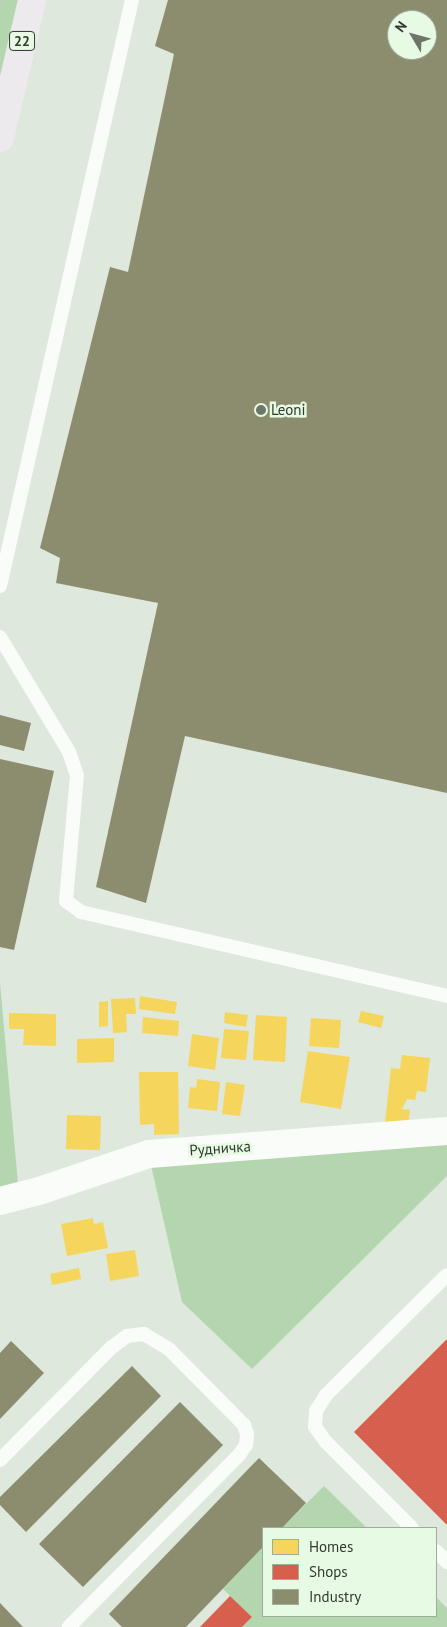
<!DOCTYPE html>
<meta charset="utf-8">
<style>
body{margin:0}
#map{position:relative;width:447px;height:1627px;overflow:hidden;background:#dee8dc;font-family:"PT Sans",sans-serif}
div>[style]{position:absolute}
.green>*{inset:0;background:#b4d6ae}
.homes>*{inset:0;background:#f6d55c}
.shops>*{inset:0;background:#d6604d}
.industry>*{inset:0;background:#8c8c6e}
.lane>*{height:14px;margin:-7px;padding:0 7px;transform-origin:7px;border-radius:7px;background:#fafcfa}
.street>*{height:28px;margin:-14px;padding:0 14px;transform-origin:14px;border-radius:14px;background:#fafcfa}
.primary>*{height:28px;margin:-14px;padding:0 14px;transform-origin:14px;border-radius:14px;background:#eceaed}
.dots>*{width:14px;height:14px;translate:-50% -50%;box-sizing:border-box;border:2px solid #e7fae4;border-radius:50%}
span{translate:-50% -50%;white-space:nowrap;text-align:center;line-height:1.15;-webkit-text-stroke:5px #e7fae4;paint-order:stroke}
.shield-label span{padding:1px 4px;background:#e7fae4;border:1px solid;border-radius:4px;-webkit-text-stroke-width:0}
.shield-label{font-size:14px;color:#313830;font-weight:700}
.poi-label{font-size:15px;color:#313830}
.left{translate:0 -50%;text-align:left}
.street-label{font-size:15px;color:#313830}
.legend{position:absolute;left:262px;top:1527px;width:175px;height:90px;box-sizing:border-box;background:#e7fae4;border:1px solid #9eac9c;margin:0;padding:6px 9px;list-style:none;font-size:15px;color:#313830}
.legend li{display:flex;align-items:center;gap:10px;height:25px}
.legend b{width:25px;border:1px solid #9eac9c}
.north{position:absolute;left:387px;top:10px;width:50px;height:50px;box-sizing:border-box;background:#e7fae4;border:1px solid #9eac9c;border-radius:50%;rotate:307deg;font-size:14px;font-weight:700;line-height:20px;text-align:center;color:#313830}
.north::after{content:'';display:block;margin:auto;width:18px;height:22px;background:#6e766c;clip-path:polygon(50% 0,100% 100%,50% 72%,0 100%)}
</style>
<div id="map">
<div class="green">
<i style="clip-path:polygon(0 0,32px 0,0 139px)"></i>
<i style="clip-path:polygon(0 983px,18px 1184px,0 1188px)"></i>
<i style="clip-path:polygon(447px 1142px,447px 1176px,252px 1369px,182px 1302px,151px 1165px)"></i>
<i style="clip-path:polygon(324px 1486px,367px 1528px,282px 1528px)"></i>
<i style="clip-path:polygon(263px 1547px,263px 1616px,436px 1616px,436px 1597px,447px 1608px,447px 1627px,242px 1627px,252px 1617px,223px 1589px)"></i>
</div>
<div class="homes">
<i style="clip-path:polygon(140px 996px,177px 1002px,175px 1014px,139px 1009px)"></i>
<i style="clip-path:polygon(135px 998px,136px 1014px,126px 1014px,127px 1032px,113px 1033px,111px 999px)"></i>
<i style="clip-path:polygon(108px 1001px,108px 1026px,99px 1027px,99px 1002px)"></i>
<i style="clip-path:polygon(361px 1011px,384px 1016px,381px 1028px,358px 1022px)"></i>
<i style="clip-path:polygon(225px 1012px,248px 1015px,246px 1027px,224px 1023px)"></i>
<i style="clip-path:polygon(9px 1013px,56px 1014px,56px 1046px,23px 1045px,24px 1029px,9px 1029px)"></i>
<i style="clip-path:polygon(256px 1015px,287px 1017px,285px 1062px,253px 1060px)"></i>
<i style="clip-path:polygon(143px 1017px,179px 1021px,178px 1036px,142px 1033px)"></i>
<i style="clip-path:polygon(311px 1018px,341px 1020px,339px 1048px,309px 1046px)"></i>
<i style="clip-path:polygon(224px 1029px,249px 1031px,246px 1060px,221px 1058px)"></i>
<i style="clip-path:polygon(192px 1034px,219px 1038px,215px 1070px,188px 1066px)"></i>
<i style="clip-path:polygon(114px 1038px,114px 1062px,77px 1063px,77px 1039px)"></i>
<i style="clip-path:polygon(308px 1051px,350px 1057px,341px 1109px,300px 1102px)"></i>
<i style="clip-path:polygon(402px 1055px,430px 1058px,426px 1092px,417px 1091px,415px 1100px,407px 1099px,402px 1109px,410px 1110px,408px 1126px,385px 1123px,391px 1068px,400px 1069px)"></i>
<i style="clip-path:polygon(139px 1072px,178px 1072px,179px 1134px,154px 1135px,154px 1124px,140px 1125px)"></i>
<i style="clip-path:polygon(197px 1079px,220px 1082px,217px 1111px,188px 1108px,190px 1087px,196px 1088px)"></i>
<i style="clip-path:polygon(226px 1082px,245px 1085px,240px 1116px,222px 1114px)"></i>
<i style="clip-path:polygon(67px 1115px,101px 1116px,100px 1150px,66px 1149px)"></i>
<i style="clip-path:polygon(93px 1218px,94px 1224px,103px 1222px,108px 1248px,67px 1256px,61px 1224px)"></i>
<i style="clip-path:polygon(135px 1250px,139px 1276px,110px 1281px,106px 1254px)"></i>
<i style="clip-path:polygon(79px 1268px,81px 1279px,52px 1285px,50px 1274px)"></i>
</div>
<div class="shops">
<i style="clip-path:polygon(447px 1339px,447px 1525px,354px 1432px)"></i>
<i style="clip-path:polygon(230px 1596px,252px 1617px,242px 1627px,200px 1627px)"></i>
</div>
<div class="industry">
<i style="clip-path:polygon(evenodd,168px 0,447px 0,447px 793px,185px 736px,146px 903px,96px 887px,158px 603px,56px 583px,60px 558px,40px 548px,110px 267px,128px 272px,174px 54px,155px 46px,168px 0,397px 20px,427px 20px,427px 50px,397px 50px,397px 20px)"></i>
<i style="clip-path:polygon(0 715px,31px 723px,24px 751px,0 745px)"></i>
<i style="clip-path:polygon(0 759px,54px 771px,14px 950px,0 947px)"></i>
<i style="clip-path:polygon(11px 1341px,44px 1373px,0 1419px,0 1353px)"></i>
<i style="clip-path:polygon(132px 1366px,161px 1396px,26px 1532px,0 1505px,0 1497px)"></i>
<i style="clip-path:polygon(180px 1402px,223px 1445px,83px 1587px,39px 1544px)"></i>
<i style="clip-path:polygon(259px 1458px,306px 1503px,282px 1528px,263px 1528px,263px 1547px,186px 1627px,122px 1627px,109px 1614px)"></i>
<i style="clip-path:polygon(0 1603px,23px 1627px,0 1627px)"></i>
</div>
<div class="lane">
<i style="left:0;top:586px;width:601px;rotate:-77.31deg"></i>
<i style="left:0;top:637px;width:134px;rotate:59deg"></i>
<i style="left:69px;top:752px;width:24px;rotate:71deg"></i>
<i style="left:77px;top:775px;width:126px;rotate:95deg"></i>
<i style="left:66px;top:901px;width:19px;rotate:36deg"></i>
<i style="left:81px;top:912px;width:376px;rotate:12.9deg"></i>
<i style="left:0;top:1460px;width:159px;rotate:-45.3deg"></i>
<i style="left:112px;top:1347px;width:19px;rotate:-36deg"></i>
<i style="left:127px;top:1336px;width:17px;rotate:-7deg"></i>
<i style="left:144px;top:1334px;width:29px;rotate:31deg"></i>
<i style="left:169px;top:1349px;width:107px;rotate:45.4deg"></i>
<i style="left:244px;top:1425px;width:9px;rotate:72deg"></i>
<i style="left:247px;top:1434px;width:11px;rotate:95deg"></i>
<i style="left:246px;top:1445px;width:12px;rotate:125deg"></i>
<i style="left:239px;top:1455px;width:242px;rotate:134.7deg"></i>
<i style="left:412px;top:1528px;width:122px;rotate:-135deg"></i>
<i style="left:326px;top:1442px;width:19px;rotate:-126deg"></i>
<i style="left:315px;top:1427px;width:16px;rotate:-86deg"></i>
<i style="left:316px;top:1411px;width:19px;rotate:-58deg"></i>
<i style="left:326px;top:1395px;width:170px;rotate:-44.8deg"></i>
<i style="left:436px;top:1551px;width:16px;rotate:45deg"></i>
</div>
<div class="street">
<i style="left:0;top:1201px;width:40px;rotate:-14.4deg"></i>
<i style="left:39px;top:1191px;width:116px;rotate:-18.6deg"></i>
<i style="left:149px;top:1154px;width:299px;rotate:-4.4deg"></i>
</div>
<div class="primary">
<i style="left:0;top:138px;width:142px;rotate:-76.9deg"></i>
</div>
<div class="dots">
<i style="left:261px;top:410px;background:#6e766c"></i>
</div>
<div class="shield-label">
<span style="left:22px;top:41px">22</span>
</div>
<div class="poi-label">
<span class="left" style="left:271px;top:410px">Leoni</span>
</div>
<div class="street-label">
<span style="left:220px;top:1148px;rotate:-4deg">Рудничка</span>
</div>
<ul class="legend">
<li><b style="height:14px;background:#f6d55c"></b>Homes</li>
<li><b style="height:14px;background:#d6604d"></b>Shops</li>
<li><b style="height:14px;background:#8c8c6e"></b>Industry</li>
</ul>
<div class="north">N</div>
</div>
